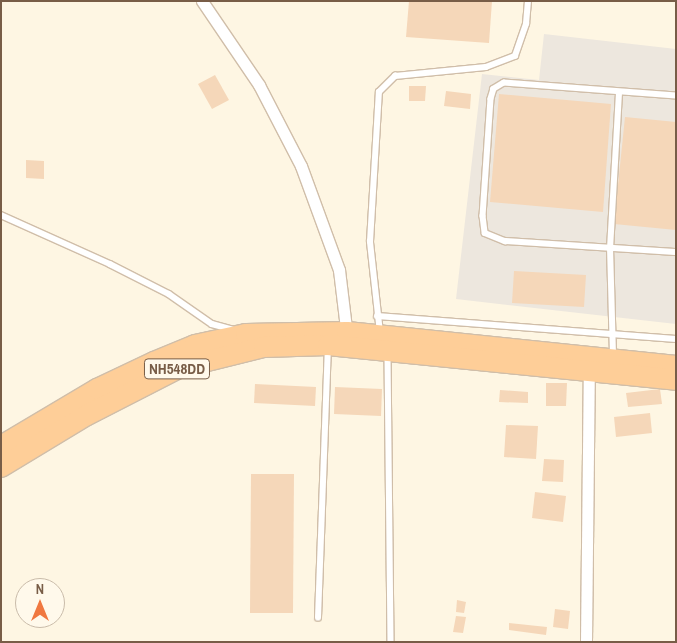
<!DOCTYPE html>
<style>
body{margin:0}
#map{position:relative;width:677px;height:643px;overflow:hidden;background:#fef6e3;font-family:"Archivo Narrow",sans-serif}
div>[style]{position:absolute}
.industrial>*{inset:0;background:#ede7de}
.building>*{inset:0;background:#f5d7b9}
.roads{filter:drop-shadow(1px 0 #d0bea9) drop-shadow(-1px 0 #d0bea9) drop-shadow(0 1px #d0bea9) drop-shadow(0 -1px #d0bea9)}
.service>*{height:5.5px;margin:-2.75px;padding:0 2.75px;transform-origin:2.75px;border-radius:2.75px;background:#fff}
.minor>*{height:11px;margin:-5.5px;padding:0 5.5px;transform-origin:5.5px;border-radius:5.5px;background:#fff}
.trunk>*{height:20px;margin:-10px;padding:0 10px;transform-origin:10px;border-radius:10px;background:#fece98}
span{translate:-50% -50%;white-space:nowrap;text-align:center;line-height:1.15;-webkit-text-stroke:4px #fff9eb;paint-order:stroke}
.shield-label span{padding:1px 4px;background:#fff9eb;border:1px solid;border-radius:4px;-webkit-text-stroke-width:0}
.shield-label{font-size:15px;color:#785d47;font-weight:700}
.frame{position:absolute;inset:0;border:2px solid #785d47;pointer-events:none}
.north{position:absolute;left:15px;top:578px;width:50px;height:50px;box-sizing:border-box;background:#fff9eb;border:1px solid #c9bba9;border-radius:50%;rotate:0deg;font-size:14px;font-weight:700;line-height:20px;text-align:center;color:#785d47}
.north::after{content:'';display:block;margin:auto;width:18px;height:22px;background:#f07840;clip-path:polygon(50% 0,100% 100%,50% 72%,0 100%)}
</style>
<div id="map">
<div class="industrial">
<i style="clip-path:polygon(544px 34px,676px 49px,676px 324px,456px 299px,482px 74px,539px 80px)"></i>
</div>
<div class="building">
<i style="clip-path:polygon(409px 1px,492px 1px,489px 43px,406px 37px)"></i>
<i style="clip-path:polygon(215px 75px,229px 100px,212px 109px,198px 84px)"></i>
<i style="clip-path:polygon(409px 86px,426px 86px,425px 101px,409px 101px)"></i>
<i style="clip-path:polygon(446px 91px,471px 94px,470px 109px,444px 106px)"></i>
<i style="clip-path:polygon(499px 94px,611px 104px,603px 212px,490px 202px)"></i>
<i style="clip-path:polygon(625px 117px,676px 122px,676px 230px,614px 224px)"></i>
<i style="clip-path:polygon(26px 160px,44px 161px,44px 179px,26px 178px)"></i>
<i style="clip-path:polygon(514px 271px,586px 275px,584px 307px,512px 303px)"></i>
<i style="clip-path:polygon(546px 383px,567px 383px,566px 406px,546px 406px)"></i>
<i style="clip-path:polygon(255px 384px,316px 387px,315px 406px,254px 403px)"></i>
<i style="clip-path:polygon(335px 387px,382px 389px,381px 416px,334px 414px)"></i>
<i style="clip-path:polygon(660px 389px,662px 404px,628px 407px,626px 393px)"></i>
<i style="clip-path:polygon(500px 390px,528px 392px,528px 403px,499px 402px)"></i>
<i style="clip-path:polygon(650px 413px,652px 433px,616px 437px,614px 417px)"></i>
<i style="clip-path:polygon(506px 425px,538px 426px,536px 459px,504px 457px)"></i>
<i style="clip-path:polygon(544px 459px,564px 460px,563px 482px,542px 481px)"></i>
<i style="clip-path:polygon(251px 474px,294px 474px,293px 613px,250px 613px)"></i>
<i style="clip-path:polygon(535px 492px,566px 496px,563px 522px,532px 518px)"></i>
<i style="clip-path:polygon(457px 600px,466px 602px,464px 613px,456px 612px)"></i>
<i style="clip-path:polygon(555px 609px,570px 611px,568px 629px,553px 627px)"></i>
<i style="clip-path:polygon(456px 616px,466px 617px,463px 633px,453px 632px)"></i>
<i style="clip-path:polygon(509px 623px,547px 627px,546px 635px,509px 630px)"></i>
</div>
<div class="roads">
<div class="service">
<i style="left:676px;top:96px;width:172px;rotate:-175.7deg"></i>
<i style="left:504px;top:83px;width:12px;rotate:149deg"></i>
<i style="left:494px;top:89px;width:10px;rotate:107deg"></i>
<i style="left:491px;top:99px;width:117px;rotate:93.9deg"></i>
<i style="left:483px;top:216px;width:17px;rotate:83deg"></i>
<i style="left:485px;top:233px;width:22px;rotate:22deg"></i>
<i style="left:505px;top:241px;width:171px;rotate:3.7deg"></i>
<i style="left:1px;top:215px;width:120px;rotate:24.2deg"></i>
<i style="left:110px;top:264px;width:66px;rotate:27deg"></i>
<i style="left:169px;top:294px;width:52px;rotate:34.9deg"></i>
<i style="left:212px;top:324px;width:23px;rotate:15deg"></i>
<i style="left:377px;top:316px;width:300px;rotate:4.4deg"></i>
<i style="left:380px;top:333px;width:92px;rotate:-96.3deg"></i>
<i style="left:370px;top:242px;width:150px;rotate:-86.6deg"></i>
<i style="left:379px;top:92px;width:23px;rotate:-45deg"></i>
<i style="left:395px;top:76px;width:91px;rotate:-5.6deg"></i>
<i style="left:486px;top:67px;width:31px;rotate:-21deg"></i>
<i style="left:515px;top:56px;width:34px;rotate:-71deg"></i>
<i style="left:526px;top:24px;width:23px;rotate:-85deg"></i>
<i style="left:388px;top:355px;width:287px;rotate:89.4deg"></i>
<i style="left:613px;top:355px;width:106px;rotate:-91.6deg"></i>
<i style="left:610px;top:249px;width:156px;rotate:-86.7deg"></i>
<i style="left:318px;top:618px;width:270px;rotate:-87.9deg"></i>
</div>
<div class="minor">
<i style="left:202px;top:1px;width:102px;rotate:55.8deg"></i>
<i style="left:259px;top:85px;width:91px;rotate:62.6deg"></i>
<i style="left:301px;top:166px;width:111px;rotate:69.9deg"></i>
<i style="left:339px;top:270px;width:66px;rotate:83.1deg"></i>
<i style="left:586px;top:642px;width:270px;rotate:-89.4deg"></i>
</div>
<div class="trunk">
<i style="left:1px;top:446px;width:112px;rotate:-30.7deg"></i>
<i style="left:97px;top:389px;width:63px;rotate:-25.3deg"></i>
<i style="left:154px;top:362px;width:44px;rotate:-22.5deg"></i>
<i style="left:195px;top:345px;width:52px;rotate:-12.2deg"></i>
<i style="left:246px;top:334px;width:101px;rotate:-1.1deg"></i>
<i style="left:347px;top:332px;width:331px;rotate:5.9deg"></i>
<i style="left:1px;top:467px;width:100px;rotate:-31.2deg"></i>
<i style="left:87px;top:415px;width:103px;rotate:-27.1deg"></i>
<i style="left:179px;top:368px;width:88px;rotate:-13.9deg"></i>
<i style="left:264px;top:347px;width:64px;rotate:-1.8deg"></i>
<i style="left:328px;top:345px;width:350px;rotate:5.7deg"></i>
</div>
</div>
<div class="shield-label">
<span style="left:177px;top:369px">NH548DD</span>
</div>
<div class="frame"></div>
<div class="north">N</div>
</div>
